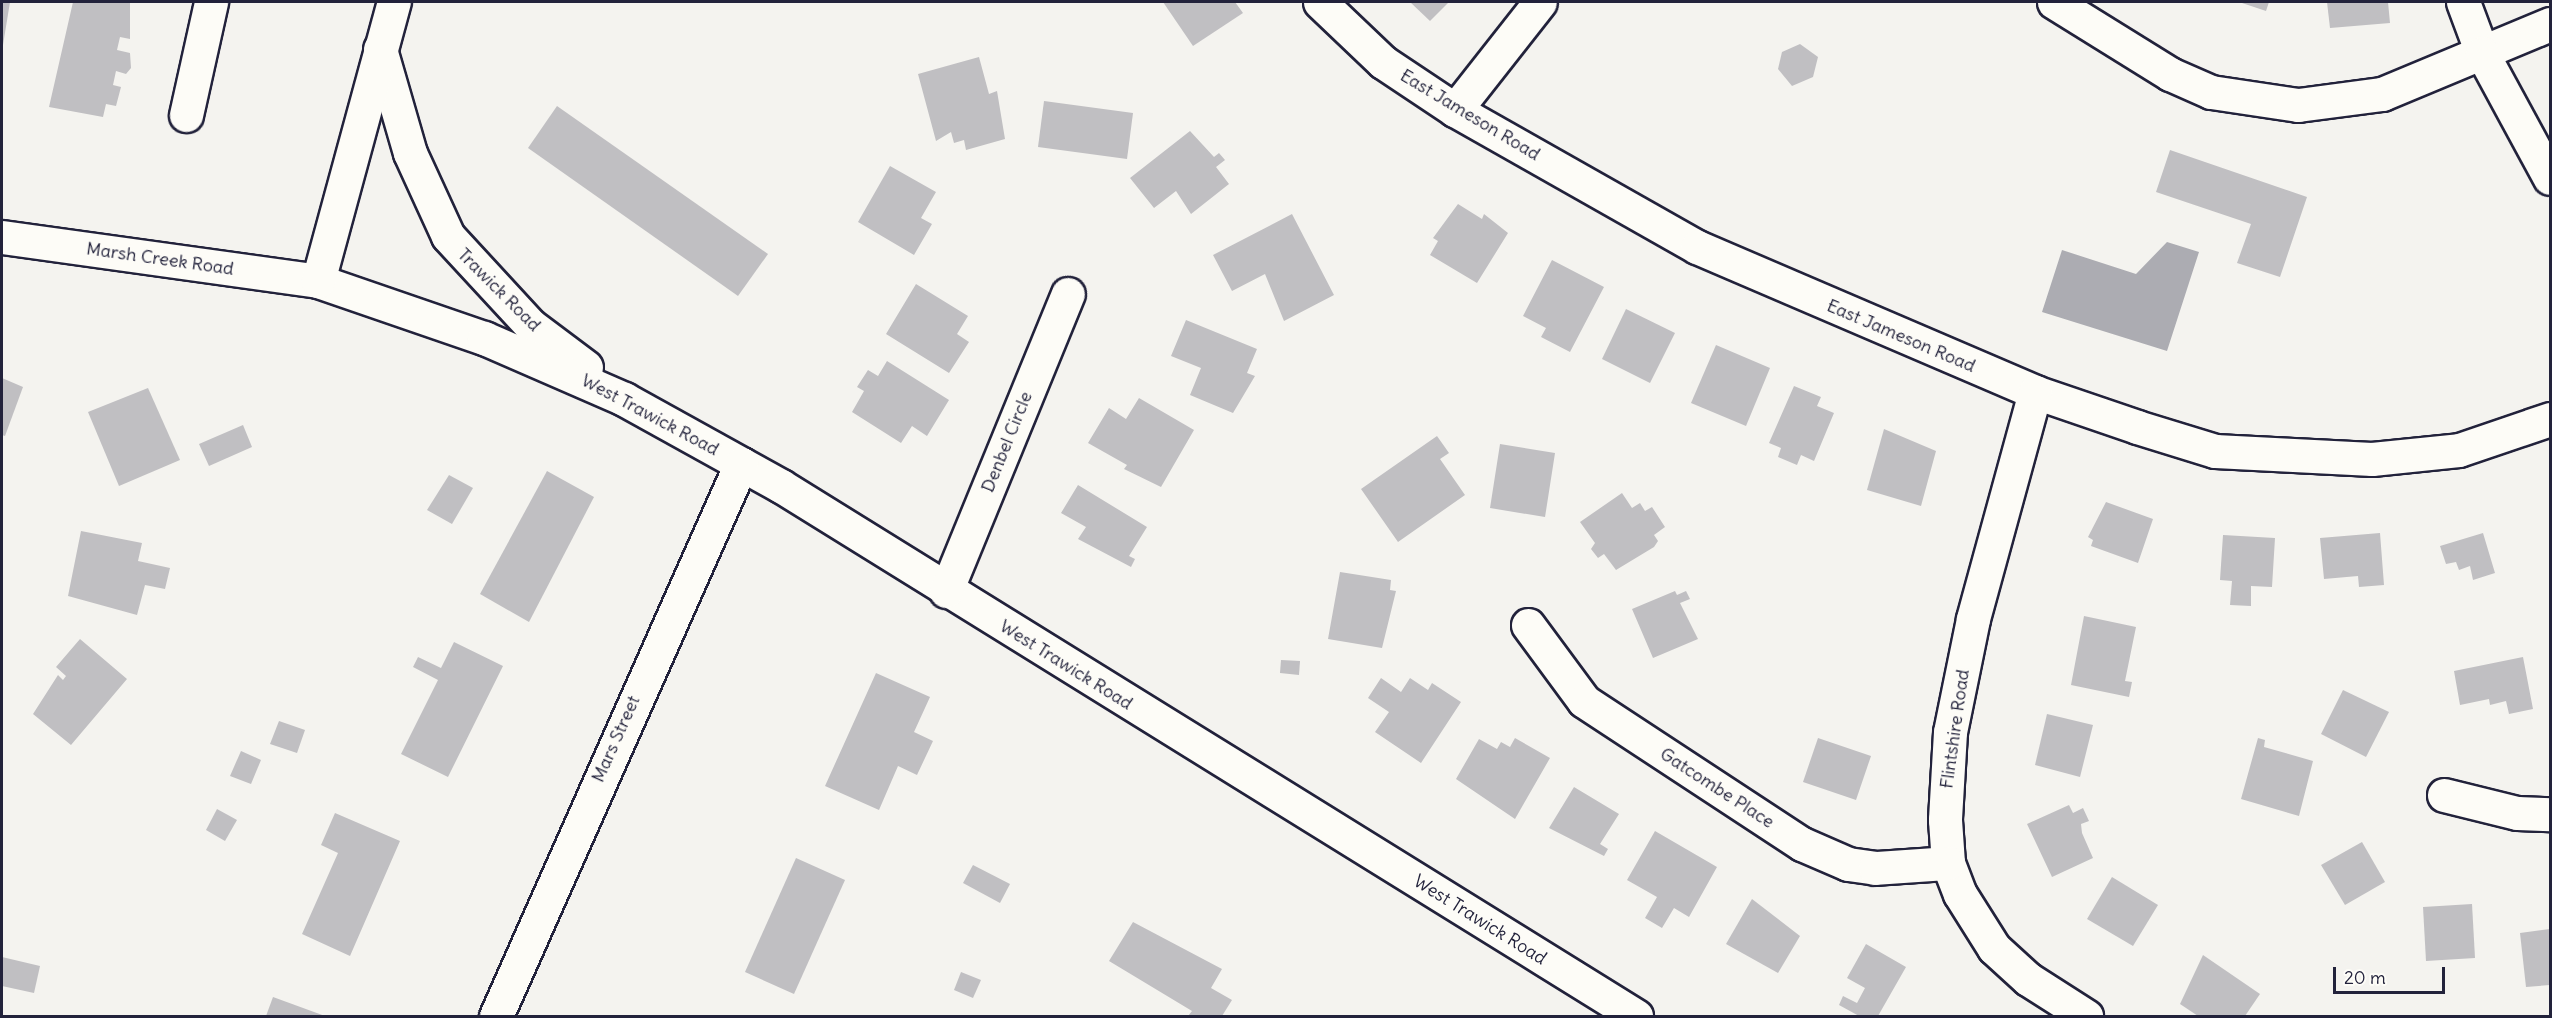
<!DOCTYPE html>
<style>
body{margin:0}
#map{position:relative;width:2552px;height:1018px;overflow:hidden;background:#f4f3ef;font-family:Delius,sans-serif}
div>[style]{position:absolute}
.water>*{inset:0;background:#acacb2}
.building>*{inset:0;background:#c0bfc2}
.roads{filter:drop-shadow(2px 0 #22223b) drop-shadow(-2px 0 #22223b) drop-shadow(0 2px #22223b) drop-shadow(0 -2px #22223b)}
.minor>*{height:33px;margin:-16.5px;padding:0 16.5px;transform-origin:16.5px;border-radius:16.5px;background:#fdfcf7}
span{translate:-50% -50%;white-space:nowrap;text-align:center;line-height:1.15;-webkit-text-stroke:4.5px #fdfcf7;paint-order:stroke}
.street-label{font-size:18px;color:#22223b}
.frame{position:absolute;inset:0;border:3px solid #22223b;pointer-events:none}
.scale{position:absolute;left:2333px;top:967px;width:112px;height:27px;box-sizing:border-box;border:3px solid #22223b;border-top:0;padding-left:8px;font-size:18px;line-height:21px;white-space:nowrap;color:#22223b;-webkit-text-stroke:4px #fdfcf7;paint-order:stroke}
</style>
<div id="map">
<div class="water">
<i style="clip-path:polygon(2167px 242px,2199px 252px,2167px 351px,2042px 312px,2062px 250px,2136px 274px)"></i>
</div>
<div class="building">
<i style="clip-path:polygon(2px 2px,10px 2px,3px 45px,2px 44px)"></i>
<i style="clip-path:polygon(73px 2px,143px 2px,130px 3px,130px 39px,120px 37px,117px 50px,130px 53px,131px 68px,126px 74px,116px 71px,113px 85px,121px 87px,116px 106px,106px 104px,103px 117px,49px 107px)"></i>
<i style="clip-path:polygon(1163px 2px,1235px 2px,1243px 13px,1193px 46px)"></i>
<i style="clip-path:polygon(1410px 2px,1449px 2px,1430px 21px)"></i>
<i style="clip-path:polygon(2239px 2px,2269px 2px,2266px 11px)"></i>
<i style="clip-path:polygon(2327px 2px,2388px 2px,2390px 23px,2330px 28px)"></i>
<i style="clip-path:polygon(1800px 44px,1818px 57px,1813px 77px,1792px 86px,1778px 69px,1782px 52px)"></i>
<i style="clip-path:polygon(979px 57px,989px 94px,997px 91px,1005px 139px,966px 150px,964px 140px,954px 143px,951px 132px,936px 141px,918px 74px)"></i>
<i style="clip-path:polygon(1044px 101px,1133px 113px,1127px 159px,1038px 147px)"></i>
<i style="clip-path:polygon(557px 106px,768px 254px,738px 296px,528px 148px)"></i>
<i style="clip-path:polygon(1190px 131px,1214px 157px,1219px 153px,1225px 160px,1216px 167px,1229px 184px,1191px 214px,1176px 191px,1154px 208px,1130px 178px)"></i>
<i style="clip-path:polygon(2170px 150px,2307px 197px,2280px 277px,2237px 263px,2251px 224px,2156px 192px)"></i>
<i style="clip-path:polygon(890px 166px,936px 192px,921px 218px,932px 224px,914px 255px,858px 222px)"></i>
<i style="clip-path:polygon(1458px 204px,1482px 219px,1484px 214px,1508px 233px,1477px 283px,1430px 255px,1438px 241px,1433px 238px)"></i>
<i style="clip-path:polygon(1292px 214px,1334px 295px,1284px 321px,1265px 274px,1232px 291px,1213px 255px)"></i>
<i style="clip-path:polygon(1552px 260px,1604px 287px,1570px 352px,1541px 337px,1546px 328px,1523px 316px)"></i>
<i style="clip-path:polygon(916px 284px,968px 316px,957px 334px,969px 342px,949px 373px,886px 334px)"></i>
<i style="clip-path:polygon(1626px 309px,1675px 333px,1650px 383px,1602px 359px)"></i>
<i style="clip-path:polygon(1186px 320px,1257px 349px,1247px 373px,1255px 376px,1233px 413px,1190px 395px,1201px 368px,1171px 356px)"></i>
<i style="clip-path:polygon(1716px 345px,1770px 368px,1746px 426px,1691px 403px)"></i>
<i style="clip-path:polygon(887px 361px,949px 400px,927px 436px,912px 426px,901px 443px,852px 412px,864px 391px,857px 387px,868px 370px,878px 376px)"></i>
<i style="clip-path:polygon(2px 378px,23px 387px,5px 436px,2px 435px)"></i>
<i style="clip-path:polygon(1794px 386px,1821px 397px,1817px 406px,1834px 413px,1814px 461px,1801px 455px,1797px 465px,1778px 457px,1781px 448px,1769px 443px)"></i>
<i style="clip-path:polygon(148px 388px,180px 460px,119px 486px,88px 412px)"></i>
<i style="clip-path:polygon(1139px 398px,1194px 430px,1161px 487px,1124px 469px,1127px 465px,1088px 443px,1109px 408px,1126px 419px)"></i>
<i style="clip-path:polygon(243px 425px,252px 447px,209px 466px,199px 444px)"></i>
<i style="clip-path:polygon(1884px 429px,1936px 451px,1921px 506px,1867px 490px)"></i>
<i style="clip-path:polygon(1437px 436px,1449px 453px,1440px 459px,1465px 495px,1398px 542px,1361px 489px)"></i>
<i style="clip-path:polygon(1500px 444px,1555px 453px,1545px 517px,1490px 508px)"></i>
<i style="clip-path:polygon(547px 471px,594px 497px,529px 622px,480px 594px)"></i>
<i style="clip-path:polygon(449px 475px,473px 488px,452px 524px,427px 510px)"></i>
<i style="clip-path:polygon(1078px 485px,1147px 527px,1129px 556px,1135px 559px,1131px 567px,1078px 539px,1086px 527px,1061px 513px)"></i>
<i style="clip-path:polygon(1622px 493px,1632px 508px,1640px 503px,1645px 511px,1652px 507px,1665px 527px,1654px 535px,1658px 541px,1654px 547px,1616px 570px,1604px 554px,1598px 558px,1591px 549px,1595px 543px,1580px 522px)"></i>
<i style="clip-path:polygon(2106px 502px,2153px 519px,2138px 563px,2091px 546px,2093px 540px,2088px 537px)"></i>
<i style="clip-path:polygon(81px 531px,142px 543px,138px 561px,170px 568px,165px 589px,145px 585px,137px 615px,68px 596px)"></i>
<i style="clip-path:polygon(2380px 533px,2384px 585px,2359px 587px,2358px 576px,2324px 579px,2320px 538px)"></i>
<i style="clip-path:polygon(2483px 533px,2495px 573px,2473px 580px,2470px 566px,2459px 570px,2456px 562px,2446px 564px,2440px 546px)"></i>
<i style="clip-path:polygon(2223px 535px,2275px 538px,2272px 587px,2251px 586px,2251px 606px,2230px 605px,2232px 581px,2220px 580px)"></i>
<i style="clip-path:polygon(1340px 572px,1391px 580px,1390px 590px,1396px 591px,1382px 648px,1328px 639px)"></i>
<i style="clip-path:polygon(1675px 591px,1677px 595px,1686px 591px,1690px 599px,1680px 603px,1698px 639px,1653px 658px,1632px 609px)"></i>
<i style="clip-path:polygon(2084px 616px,2136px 627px,2125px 681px,2132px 682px,2129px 697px,2071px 685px)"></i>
<i style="clip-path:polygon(80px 639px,127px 679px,71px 745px,33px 714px,58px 675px,63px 680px,66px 676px,56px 667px)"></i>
<i style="clip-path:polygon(454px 642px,503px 666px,448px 777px,401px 754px,438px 680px,413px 667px,418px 657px,441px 668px)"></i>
<i style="clip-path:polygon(2523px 657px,2533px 709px,2509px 714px,2506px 701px,2490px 705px,2489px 699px,2460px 705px,2454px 671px)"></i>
<i style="clip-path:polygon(1281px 660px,1300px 661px,1299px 675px,1280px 673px)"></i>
<i style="clip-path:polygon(876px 673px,930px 697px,914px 732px,933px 741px,917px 775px,898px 766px,879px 810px,825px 786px)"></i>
<i style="clip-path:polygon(1381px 678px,1401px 692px,1410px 678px,1428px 690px,1432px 683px,1461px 702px,1421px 763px,1375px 732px,1389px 712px,1368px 698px)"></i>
<i style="clip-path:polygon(2343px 690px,2389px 712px,2366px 757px,2321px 734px)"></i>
<i style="clip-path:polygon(2047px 714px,2093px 725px,2080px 777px,2035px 765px)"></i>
<i style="clip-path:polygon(279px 721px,305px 730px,297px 753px,270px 744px)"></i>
<i style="clip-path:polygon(1515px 738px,1550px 758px,1515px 819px,1456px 779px,1479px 739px,1497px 749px,1501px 742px,1510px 747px)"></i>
<i style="clip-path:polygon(1818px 738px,1871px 756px,1856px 800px,1803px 782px)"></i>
<i style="clip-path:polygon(2258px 738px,2265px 740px,2264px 747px,2313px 761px,2299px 816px,2241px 799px)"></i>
<i style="clip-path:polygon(241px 751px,261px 760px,251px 784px,230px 776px)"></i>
<i style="clip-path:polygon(1574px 787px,1619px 814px,1600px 844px,1608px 849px,1604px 856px,1549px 828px)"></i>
<i style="clip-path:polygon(2069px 805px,2073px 813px,2083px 808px,2089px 821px,2081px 824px,2082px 833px,2093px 858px,2052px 877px,2027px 824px)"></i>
<i style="clip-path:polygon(217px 809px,237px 820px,225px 841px,206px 830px)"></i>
<i style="clip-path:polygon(335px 813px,400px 841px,350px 956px,302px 934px,338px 853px,321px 845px)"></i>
<i style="clip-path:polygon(1655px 831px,1717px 867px,1689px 917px,1674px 908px,1662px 928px,1645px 918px,1657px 897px,1627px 880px)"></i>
<i style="clip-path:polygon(2362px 842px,2385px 882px,2345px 905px,2321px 865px)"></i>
<i style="clip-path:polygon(796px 858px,845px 880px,794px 994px,745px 972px)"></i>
<i style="clip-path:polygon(973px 865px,1010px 884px,1000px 903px,963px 883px)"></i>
<i style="clip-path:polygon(2112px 877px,2158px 905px,2133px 946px,2087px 919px)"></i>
<i style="clip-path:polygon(1752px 899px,1800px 936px,1778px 973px,1726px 944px)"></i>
<i style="clip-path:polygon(2472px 904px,2475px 958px,2426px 961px,2423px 907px)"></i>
<i style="clip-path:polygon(1133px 922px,1222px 969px,1211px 988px,1232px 1000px,1222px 1016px,1188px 1016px,1192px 1011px,1109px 961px)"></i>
<i style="clip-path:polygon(2550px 929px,2550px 985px,2526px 987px,2520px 933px)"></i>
<i style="clip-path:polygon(1866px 944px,1906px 967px,1878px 1016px,1859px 1016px,1839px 1005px,1843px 996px,1857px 1003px,1865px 988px,1847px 978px)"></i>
<i style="clip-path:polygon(2203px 955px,2260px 994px,2245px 1016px,2198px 1016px,2180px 1004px)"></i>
<i style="clip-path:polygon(2px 957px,40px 966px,34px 993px,2px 986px)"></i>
<i style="clip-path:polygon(961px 972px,981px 980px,973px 998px,954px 990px)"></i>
<i style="clip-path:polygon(273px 997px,325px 1016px,266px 1016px)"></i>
</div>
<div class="roads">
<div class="minor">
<i style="left:1320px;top:2px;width:87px;rotate:43.6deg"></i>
<i style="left:1383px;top:62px;width:87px;rotate:33.7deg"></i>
<i style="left:1455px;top:110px;width:278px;rotate:29.5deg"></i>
<i style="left:1697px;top:247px;width:368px;rotate:23.2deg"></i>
<i style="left:2035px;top:392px;width:108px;rotate:18.9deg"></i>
<i style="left:2137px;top:427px;width:82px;rotate:17.1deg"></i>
<i style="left:2215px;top:451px;width:157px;rotate:2.9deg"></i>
<i style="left:2372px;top:459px;width:87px;rotate:-5.9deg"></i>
<i style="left:2459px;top:450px;width:96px;rotate:-18.8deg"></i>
<i style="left:2054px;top:2px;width:137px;rotate:31.8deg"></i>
<i style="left:2170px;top:74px;width:45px;rotate:23.7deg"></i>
<i style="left:2211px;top:92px;width:88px;rotate:8.5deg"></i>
<i style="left:2298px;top:105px;width:85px;rotate:-7.5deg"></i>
<i style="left:2382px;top:94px;width:182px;rotate:-22.6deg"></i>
<i style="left:2463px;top:2px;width:54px;rotate:69.6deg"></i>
<i style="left:2482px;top:53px;width:142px;rotate:61.5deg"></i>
<i style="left:380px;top:49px;width:108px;rotate:73.9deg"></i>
<i style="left:410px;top:153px;width:91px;rotate:65.4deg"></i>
<i style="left:448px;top:236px;width:121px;rotate:47.3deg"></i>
<i style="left:530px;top:325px;width:70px;rotate:36.9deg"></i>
<i style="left:1455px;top:110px;width:137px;rotate:-51.8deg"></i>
<i style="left:186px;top:115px;width:116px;rotate:-77.5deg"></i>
<i style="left:2px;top:237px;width:319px;rotate:7.9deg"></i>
<i style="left:318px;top:281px;width:176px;rotate:19deg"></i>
<i style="left:484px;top:338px;width:153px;rotate:23.5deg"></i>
<i style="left:624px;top:399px;width:179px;rotate:29deg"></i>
<i style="left:781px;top:486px;width:1006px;rotate:31.79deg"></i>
<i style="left:318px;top:281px;width:289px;rotate:-74.8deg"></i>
<i style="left:2035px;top:392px;width:235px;rotate:105.3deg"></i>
<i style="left:1973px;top:619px;width:115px;rotate:101.5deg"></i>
<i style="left:1950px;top:732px;width:88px;rotate:93.3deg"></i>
<i style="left:1945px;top:820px;width:43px;rotate:86deg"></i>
<i style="left:1948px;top:863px;width:33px;rotate:69deg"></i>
<i style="left:1960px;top:894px;width:64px;rotate:57.8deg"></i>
<i style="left:1994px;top:948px;width:46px;rotate:42.4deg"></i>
<i style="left:2028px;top:979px;width:69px;rotate:32.5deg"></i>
<i style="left:946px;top:591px;width:321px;rotate:-67.7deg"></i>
<i style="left:1528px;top:625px;width:94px;rotate:53.6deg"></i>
<i style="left:1584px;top:701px;width:261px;rotate:33.3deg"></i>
<i style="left:1802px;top:844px;width:50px;rotate:23.5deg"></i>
<i style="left:1848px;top:864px;width:27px;rotate:8deg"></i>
<i style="left:1875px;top:868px;width:73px;rotate:-3.9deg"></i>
<i style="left:2444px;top:795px;width:75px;rotate:13.9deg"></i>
<i style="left:2517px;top:813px;width:33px;rotate:2deg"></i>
<i style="left:496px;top:1016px;width:604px;rotate:-66.07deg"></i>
</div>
</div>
<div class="street-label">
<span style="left:1470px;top:115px;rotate:31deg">East Jameson Road</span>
<span style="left:160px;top:259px;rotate:8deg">Marsh Creek Road</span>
<span style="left:499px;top:290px;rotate:45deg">Trawick Road</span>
<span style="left:1901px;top:336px;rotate:23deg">East Jameson Road</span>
<span style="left:650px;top:415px;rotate:28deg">West Trawick Road</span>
<span style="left:1007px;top:442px;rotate:-68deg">Denbel Circle</span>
<span style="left:1066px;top:665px;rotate:32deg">West Trawick Road</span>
<span style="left:1955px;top:729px;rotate:-82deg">Flintshire Road</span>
<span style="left:616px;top:739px;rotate:-66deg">Mars Street</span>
<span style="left:1717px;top:788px;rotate:33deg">Gatcombe Place</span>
<span style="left:1480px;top:920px;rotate:32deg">West Trawick Road</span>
</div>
<div class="frame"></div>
<div class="scale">20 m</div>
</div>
